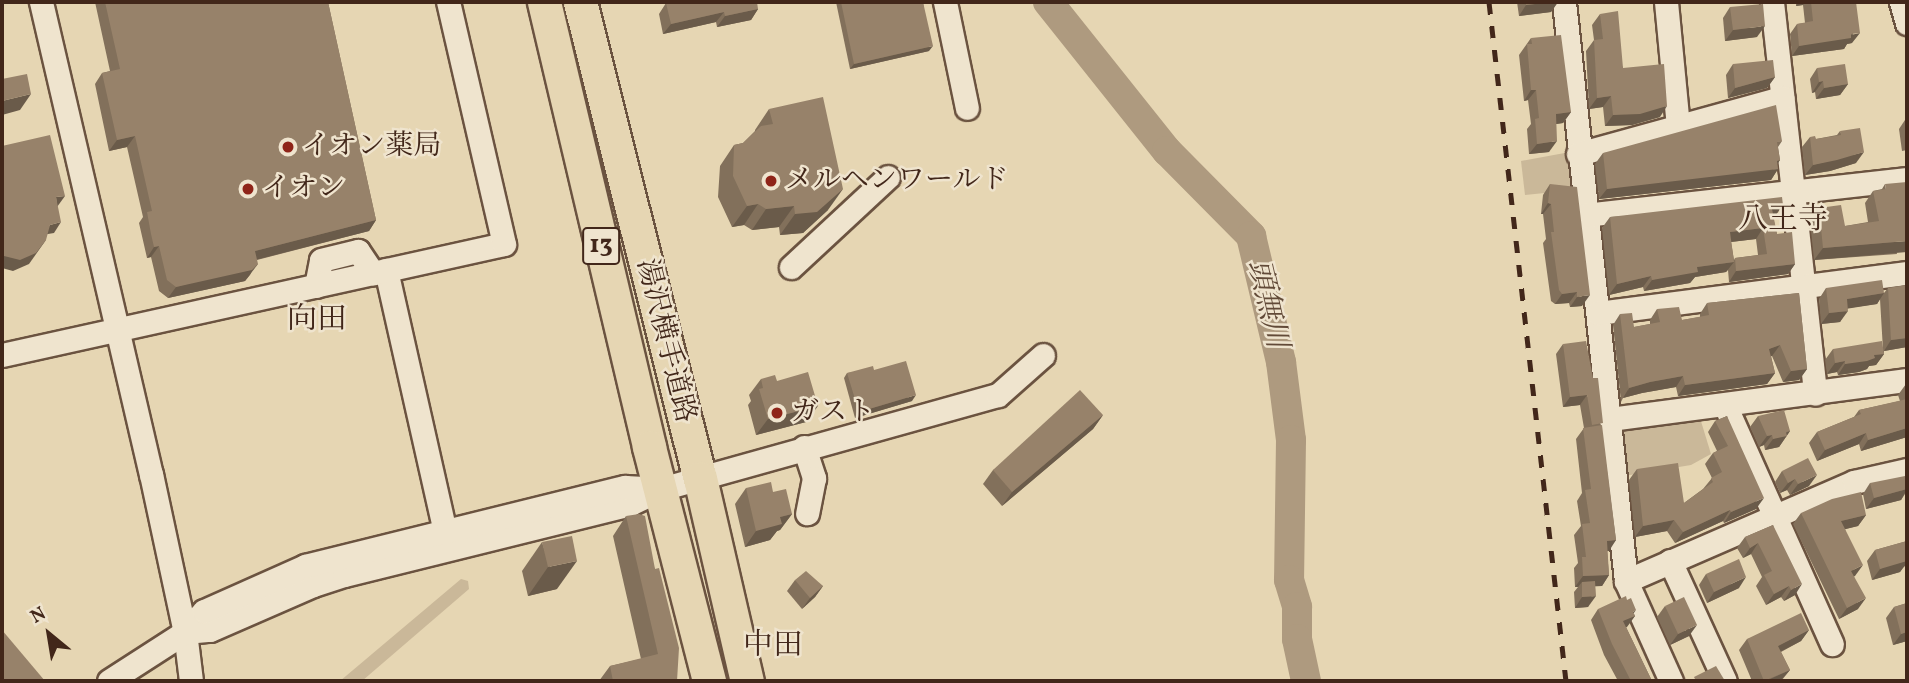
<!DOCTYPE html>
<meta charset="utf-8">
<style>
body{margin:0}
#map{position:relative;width:1909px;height:683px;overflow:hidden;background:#e6d6b3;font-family:Vollkorn,"Noto Serif JP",serif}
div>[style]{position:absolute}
.green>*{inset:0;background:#cab899}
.river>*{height:30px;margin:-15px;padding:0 15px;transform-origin:15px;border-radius:15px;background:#ae9a7f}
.roads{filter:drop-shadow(2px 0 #6b5340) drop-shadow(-2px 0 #6b5340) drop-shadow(0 2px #6b5340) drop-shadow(0 -2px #6b5340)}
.minor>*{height:23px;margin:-11.5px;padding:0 11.5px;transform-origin:11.5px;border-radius:11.5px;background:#efe4ce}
.highway>*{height:33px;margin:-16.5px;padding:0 16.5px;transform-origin:16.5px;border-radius:16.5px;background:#e6d6b3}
.rail>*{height:5px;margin-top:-2.5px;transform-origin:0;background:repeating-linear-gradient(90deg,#42271a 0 12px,transparent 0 24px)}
.wall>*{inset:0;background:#82705b}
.shaded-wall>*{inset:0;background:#6a5b4a}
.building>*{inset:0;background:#97826a}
.dots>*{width:19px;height:19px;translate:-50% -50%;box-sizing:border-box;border:4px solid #efe4ce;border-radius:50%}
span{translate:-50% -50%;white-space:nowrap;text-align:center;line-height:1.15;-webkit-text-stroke:5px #efe4ce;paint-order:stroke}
.shield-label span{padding:2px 5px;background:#efe4ce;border:2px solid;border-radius:5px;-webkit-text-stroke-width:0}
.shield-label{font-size:26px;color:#42271a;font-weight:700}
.poi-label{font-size:28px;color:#42271a}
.left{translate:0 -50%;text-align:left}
.street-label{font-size:28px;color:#42271a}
.neighbourhood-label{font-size:30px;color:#42271a}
.water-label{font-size:30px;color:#624a38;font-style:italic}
.frame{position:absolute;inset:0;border:4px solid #42271a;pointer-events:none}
.north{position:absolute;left:14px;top:599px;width:70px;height:70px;-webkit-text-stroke:5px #efe4ce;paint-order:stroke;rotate:330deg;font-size:19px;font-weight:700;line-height:28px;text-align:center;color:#42271a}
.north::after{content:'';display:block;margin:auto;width:24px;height:32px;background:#42271a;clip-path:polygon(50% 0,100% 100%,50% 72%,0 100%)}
</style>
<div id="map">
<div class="green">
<i style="clip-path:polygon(1570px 152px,1574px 190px,1525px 195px,1521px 161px)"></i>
<i style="clip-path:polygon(1700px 418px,1711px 454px,1691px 465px,1624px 476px,1619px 436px,1628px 426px)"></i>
<i style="clip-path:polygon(461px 579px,468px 581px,469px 589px,362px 681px,340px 681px)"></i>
</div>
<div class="river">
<i style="left:1048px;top:2px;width:191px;rotate:51.4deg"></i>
<i style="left:1167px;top:151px;width:120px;rotate:45.3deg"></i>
<i style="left:1251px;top:236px;width:130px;rotate:76.6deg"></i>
<i style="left:1281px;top:362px;width:79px;rotate:82.7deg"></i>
<i style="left:1291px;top:440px;width:140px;rotate:90.8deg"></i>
<i style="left:1289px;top:580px;width:28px;rotate:73deg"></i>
<i style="left:1297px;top:607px;width:32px;rotate:90deg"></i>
<i style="left:1297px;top:639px;width:43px;rotate:77.9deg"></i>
</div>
<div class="roads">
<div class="minor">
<i style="left:41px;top:2px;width:485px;rotate:76.9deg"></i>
<i style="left:151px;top:474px;width:162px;rotate:77.9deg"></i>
<i style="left:185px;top:632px;width:49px;rotate:83deg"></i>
<i style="left:945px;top:2px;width:108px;rotate:78.3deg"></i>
<i style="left:1564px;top:2px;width:582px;rotate:83.89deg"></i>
<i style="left:1626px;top:581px;width:110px;rotate:65.8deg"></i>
<i style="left:1666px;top:2px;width:126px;rotate:84.5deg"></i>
<i style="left:1772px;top:2px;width:394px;rotate:83.7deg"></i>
<i style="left:1901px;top:2px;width:22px;rotate:74deg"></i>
<i style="left:1578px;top:154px;width:212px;rotate:-15.4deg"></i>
<i style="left:1585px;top:215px;width:324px;rotate:-6.4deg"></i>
<i style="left:791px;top:267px;width:132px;rotate:-42.9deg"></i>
<i style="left:386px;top:270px;width:268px;rotate:77.3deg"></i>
<i style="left:316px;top:286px;width:26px;rotate:-79deg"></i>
<i style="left:321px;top:260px;width:38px;rotate:-14deg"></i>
<i style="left:358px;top:251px;width:27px;rotate:56deg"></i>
<i style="left:1598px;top:313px;width:312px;rotate:-7.4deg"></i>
<i style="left:2px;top:355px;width:514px;rotate:-12.47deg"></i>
<i style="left:504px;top:244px;width:248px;rotate:-103deg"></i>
<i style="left:1725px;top:405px;width:262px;rotate:65.9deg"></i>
<i style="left:1610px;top:419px;width:300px;rotate:-7.5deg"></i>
<i style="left:804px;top:447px;width:33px;rotate:72deg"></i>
<i style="left:814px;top:478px;width:36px;rotate:101deg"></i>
<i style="left:1670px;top:561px;width:132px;rotate:65.4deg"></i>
<i style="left:1626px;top:581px;width:249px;rotate:-23.5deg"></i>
<i style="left:1854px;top:482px;width:54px;rotate:-12.8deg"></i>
<i style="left:185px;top:632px;width:25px;rotate:-5deg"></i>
<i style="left:210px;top:630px;width:112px;rotate:-23.6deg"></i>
<i style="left:313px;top:585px;width:33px;rotate:-18deg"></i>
<i style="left:344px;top:575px;width:295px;rotate:-13.9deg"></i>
<i style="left:630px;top:504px;width:34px;rotate:-26deg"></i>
<i style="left:661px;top:489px;width:41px;rotate:-15.8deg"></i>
<i style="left:700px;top:478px;width:309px;rotate:-15.6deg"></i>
<i style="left:998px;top:395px;width:60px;rotate:-41.6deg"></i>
<i style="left:109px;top:681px;width:90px;rotate:-32.8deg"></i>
<i style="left:185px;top:632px;width:28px;rotate:-48deg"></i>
<i style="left:204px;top:611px;width:111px;rotate:-24deg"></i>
<i style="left:305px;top:566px;width:330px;rotate:-13.9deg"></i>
<i style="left:625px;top:487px;width:33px;rotate:3deg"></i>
</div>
<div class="highway">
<i style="left:544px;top:2px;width:457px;rotate:76.7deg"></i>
<i style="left:649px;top:447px;width:242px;rotate:75.6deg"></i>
<i style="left:580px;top:2px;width:491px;rotate:75.9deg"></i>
<i style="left:700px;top:478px;width:208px;rotate:77deg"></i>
</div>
</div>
<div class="rail">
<i style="left:1489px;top:2px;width:683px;rotate:83.53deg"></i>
</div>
<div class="wall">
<i style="clip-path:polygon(95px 2px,328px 2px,376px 220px,369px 231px,257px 260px,250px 275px,245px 281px,168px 298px,159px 291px,151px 257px,147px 258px,139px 223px,143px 217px,127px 147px,109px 151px,95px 84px,102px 73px,110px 71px)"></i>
<i style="clip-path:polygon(836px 2px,923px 2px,929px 51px,850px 69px)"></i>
<i style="clip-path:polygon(1517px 2px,1558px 2px,1551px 12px,1519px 16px)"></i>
<i style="clip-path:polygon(1796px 2px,1862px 2px,1856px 4px,1852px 43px,1847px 44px,1844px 49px,1792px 56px,1790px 34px,1797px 24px,1805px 23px,1803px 5px,1796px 6px)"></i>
<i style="clip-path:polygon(666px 3px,758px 9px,751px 20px,717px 27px,716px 22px,663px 34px,659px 14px)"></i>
<i style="clip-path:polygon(1730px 7px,1757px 37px,1725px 41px,1723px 18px)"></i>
<i style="clip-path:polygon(1600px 14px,1623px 68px,1660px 117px,1632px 125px,1605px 126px,1603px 107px,1589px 109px,1586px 51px,1594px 40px,1592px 25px)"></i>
<i style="clip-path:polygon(1531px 38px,1571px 112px,1563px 123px,1556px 124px,1549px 152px,1529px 154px,1527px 129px,1531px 124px,1528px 100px,1524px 101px,1519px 55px)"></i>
<i style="clip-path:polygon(1733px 64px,1775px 77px,1767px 88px,1728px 98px,1726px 75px)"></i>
<i style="clip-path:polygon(1817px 68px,1848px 84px,1840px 95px,1816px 99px,1815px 92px,1812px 93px,1810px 79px)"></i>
<i style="clip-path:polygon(769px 109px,828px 210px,803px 233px,780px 235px,779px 227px,752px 230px,744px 225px,732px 227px,718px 197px,720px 166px,734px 145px,743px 143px,755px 131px,755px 130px)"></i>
<i style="clip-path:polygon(1907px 117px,1907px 150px,1902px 151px,1899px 129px)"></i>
<i style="clip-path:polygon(1840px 131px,1856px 163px,1830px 171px,1805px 175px,1802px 147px,1810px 137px,1816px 139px,1837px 135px)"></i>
<i style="clip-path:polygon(1782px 141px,1778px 147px,1780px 160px,1777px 164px,1778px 169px,1771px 180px,1599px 199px,1595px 164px,1603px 153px)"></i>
<i style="clip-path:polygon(1550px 184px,1582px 306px,1570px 307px,1569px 303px,1555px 304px,1551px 301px,1543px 243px,1546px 239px,1543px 214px,1541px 214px,1543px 195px)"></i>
<i style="clip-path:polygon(1885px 184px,1897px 254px,1814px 260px,1810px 221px,1819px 208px,1845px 226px,1868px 222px,1865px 203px,1873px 191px,1882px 189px)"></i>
<i style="clip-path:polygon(evenodd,1783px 205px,1775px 216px,1773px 217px,1777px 234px,1795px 264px,1788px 274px,1729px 282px,1728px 270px,1726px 272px,1695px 277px,1690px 283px,1644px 291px,1643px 287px,1609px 295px,1602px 228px,1610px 217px,1783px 205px,1756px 239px,1758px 255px,1735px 258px,1734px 260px,1731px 242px,1756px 239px)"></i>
<i style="clip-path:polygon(1907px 285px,1907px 347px,1884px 351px,1884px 354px,1876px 365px,1869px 366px,1867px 369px,1859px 372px,1838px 375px,1837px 372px,1827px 374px,1825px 360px,1833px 349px,1883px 350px,1880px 299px,1877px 304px,1848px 308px,1840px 322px,1821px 324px,1819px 299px,1826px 288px,1884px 293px,1888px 288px)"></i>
<i style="clip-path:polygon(1799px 293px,1807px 369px,1799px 380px,1783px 382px,1772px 356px,1771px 356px,1775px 373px,1767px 384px,1678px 396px,1676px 387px,1642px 393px,1623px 398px,1621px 402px,1613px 325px,1620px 314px,1634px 327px,1650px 324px,1650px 320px,1657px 309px,1682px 320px,1700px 317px,1700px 314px,1707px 303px)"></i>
<i style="clip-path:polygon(1563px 344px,1601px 425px,1616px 540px,1607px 551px,1609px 575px,1602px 586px,1595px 586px,1588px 607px,1575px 608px,1574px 592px,1578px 587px,1575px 587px,1574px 568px,1578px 563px,1574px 535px,1581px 526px,1577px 501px,1582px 493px,1576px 439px,1584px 428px,1580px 405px,1563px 407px,1556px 354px)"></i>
<i style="clip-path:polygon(874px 370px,912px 401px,855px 418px,844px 378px,847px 373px)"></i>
<i style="clip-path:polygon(761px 379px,777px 381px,806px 422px,756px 435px,748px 405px,751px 401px,749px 395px)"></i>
<i style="clip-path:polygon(1906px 384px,1907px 384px,1907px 437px,1861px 451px,1859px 444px,1817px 461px,1809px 443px,1817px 432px,1854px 417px,1859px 410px,1900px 401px,1898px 395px)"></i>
<i style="clip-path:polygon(1103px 415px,1093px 429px,1002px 506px,983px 484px,993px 470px)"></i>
<i style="clip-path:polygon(1727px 416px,1756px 509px,1724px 523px,1723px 521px,1675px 543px,1667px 531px,1635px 537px,1629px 480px,1637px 469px,1684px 503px,1703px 489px,1712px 478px,1705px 464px,1713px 453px,1717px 451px,1708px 432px,1715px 421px)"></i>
<i style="clip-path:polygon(1758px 416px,1790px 431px,1779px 447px,1765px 450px,1764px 445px,1759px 447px,1750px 427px)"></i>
<i style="clip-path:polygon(1782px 471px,1809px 486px,1790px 495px,1787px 490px,1780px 493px,1775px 482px)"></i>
<i style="clip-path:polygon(1870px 483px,1907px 484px,1907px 491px,1901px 500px,1866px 509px,1863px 494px)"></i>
<i style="clip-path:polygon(746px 488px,773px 492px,792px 514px,780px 530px,777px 531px,770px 540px,745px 547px,735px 504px)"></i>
<i style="clip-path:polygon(1801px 513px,1866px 515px,1858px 526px,1845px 529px,1855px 576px,1854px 576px,1858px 609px,1839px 619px,1793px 524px)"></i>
<i style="clip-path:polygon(626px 516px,655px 569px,677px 681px,599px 681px,610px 666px,641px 659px,613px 536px)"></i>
<i style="clip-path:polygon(1773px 525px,1795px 595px,1784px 601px,1781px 597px,1766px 605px,1756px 586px,1762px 577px,1751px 554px,1743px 558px,1737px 548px,1745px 537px)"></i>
<i style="clip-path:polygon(1907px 541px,1907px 563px,1905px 566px,1903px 567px,1900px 572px,1872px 580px,1867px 561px,1875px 550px)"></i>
<i style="clip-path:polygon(542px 542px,557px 589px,528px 596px,522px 571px)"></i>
<i style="clip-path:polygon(1706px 574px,1739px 588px,1707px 603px,1699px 585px)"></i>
<i style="clip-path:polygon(795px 580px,823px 586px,815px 597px,802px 609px,787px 591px)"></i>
<i style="clip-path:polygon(1907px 603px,1907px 641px,1893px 645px,1886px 618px,1894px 607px)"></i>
<i style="clip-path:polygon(1665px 606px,1689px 636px,1670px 645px,1657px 617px)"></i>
<i style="clip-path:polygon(1598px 609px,1634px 614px,1635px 616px,1626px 627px,1652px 681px,1618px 681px,1604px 655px,1591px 620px)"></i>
<i style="clip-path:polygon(1809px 630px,1801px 641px,1781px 652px,1790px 670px,1782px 680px,1752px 681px,1739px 650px,1747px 639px)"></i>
</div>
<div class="shaded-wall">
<i style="clip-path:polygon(1553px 2px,1558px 2px,1551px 12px,1519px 16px,1526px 5px)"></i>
<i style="clip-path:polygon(1799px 2px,1805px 2px,1803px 5px,1796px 6px)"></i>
<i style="clip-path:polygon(758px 9px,751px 20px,717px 27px,725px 16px)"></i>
<i style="clip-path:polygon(724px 12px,716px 22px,663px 34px,671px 24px)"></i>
<i style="clip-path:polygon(1765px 26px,1757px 37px,1725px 41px,1733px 30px)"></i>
<i style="clip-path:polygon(1860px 33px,1852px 43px,1847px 44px,1844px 49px,1792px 56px,1799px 46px)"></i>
<i style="clip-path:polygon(933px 46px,929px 51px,850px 69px,854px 64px)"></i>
<i style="clip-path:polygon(1775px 77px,1767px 88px,1728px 98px,1735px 88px)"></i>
<i style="clip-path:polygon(1823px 81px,1815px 92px,1812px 93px,1819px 82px)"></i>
<i style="clip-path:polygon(1848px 84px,1840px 95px,1816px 99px,1824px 88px)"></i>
<i style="clip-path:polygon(1531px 90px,1536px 90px,1528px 100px,1524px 101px)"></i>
<i style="clip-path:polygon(31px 94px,20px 110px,2px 115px,2px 101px)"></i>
<i style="clip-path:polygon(1611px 96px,1603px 107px,1589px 109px,1597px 98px)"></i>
<i style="clip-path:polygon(1667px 106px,1660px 117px,1632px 125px,1605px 126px,1613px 115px)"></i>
<i style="clip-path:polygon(1571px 112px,1563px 123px,1549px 125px,1556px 114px)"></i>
<i style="clip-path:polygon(135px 136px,127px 147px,109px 151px,117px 140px)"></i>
<i style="clip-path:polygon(1557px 141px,1549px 152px,1529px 154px,1537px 144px)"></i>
<i style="clip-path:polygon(1864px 152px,1856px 163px,1830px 171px,1805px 175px,1813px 165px)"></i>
<i style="clip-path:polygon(1780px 160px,1773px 170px,1778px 169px,1771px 180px,1599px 199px,1607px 189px)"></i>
<i style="clip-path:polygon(843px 189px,828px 210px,803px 233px,780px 235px,795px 214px)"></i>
<i style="clip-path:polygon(65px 196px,57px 207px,56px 197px)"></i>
<i style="clip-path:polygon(1548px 203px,1551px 204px,1543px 214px,1541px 214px)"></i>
<i style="clip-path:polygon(758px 204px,744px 225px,732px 227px,747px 206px)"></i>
<i style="clip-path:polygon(1783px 205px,1775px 216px,1764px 220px,1772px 209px)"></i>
<i style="clip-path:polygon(794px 206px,779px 227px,752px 230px,766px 209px)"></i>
<i style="clip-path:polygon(376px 220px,369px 231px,247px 262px,255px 251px)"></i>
<i style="clip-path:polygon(61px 222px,54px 233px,42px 235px,50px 225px)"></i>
<i style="clip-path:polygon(1763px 228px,1756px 239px,1722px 243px,1730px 232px)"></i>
<i style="clip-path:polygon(46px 240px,29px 264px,13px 271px,2px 268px,2px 259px,4px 256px)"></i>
<i style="clip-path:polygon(1907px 241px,1907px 252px,1814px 260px,1823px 248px)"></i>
<i style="clip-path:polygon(159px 246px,151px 257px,147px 258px,154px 247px)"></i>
<i style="clip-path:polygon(1734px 262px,1726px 272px,1695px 277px,1690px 283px,1644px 291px,1652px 280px,1697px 267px)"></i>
<i style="clip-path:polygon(258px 264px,245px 281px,168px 298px,176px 287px)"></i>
<i style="clip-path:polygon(1795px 264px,1788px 274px,1729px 282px,1736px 271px)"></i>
<i style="clip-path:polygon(1651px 276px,1643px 287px,1609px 295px,1617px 284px)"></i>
<i style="clip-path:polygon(1577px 292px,1569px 303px,1555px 304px,1562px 294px)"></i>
<i style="clip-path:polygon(1884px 293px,1877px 304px,1839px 310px,1847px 299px)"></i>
<i style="clip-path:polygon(1590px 295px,1582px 306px,1570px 307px,1577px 297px)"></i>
<i style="clip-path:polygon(1848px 311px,1840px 322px,1821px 324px,1829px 313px)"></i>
<i style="clip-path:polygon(1907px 338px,1907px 347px,1884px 351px,1891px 340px)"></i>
<i style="clip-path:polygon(1780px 345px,1772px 356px,1761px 360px,1769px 349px)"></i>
<i style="clip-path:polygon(1884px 354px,1876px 365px,1869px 366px,1867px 369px,1859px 372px,1838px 375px,1845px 364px,1874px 355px)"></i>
<i style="clip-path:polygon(1845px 361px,1837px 372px,1827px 374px,1835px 363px)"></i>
<i style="clip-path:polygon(1807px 369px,1799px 380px,1783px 382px,1791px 371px)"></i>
<i style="clip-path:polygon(1775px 373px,1767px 384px,1678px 396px,1685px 385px)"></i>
<i style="clip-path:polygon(1683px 376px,1676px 387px,1642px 393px,1623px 398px,1629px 388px,1650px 382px)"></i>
<i style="clip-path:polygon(916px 395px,912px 401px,855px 418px,859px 412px)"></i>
<i style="clip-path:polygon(1587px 395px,1580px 405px,1563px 407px,1570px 397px)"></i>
<i style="clip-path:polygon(818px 406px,806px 422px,756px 435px,768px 419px)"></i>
<i style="clip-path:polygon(1103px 415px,1093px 429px,1002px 506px,1012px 492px)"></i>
<i style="clip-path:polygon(1907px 428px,1907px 437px,1861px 451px,1868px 440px)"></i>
<i style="clip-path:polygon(1790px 431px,1779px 447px,1765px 450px,1773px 439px)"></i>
<i style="clip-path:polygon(1866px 433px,1859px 444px,1817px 461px,1825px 450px)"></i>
<i style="clip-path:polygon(1772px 435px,1764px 445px,1759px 447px,1767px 436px)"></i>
<i style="clip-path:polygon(1817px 475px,1809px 486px,1790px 495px,1798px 484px)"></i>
<i style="clip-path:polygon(1795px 479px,1787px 490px,1780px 493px,1788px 483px)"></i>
<i style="clip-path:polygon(1907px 489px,1901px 500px,1866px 509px,1874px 498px)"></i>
<i style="clip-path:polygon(1764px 498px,1756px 509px,1724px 523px,1731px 512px)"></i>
<i style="clip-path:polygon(1730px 510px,1723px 521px,1675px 543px,1683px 532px)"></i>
<i style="clip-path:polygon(792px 514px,780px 530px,777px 531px,770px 540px,745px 547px,756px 531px,780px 517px)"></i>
<i style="clip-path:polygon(1866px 515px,1858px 526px,1834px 532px,1841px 521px)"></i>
<i style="clip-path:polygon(1674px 520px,1667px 531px,1635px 537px,1643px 526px)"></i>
<i style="clip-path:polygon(1616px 540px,1609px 551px,1599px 552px,1607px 541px)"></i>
<i style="clip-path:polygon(1758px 543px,1751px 554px,1743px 558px,1750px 548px)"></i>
<i style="clip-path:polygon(1907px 557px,1907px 563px,1900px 572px,1872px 580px,1880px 569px)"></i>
<i style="clip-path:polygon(577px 561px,557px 589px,528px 596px,548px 567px)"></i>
<i style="clip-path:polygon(1863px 565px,1855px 576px,1843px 582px,1851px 571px)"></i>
<i style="clip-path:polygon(1609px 575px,1602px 586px,1582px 587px,1582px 582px,1578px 587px,1575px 587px,1583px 576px)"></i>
<i style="clip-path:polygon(1746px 577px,1739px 588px,1707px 603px,1714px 592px)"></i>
<i style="clip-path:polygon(1802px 584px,1795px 595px,1784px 601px,1791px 590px)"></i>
<i style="clip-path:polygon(823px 586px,815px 597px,802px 609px,810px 598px)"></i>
<i style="clip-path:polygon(1789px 586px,1781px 597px,1766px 605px,1774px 594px)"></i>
<i style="clip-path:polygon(1596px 596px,1588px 607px,1575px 608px,1582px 597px)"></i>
<i style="clip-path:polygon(1866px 598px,1858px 609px,1839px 619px,1847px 608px)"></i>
<i style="clip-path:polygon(1636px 610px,1631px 617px,1635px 616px,1627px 627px,1615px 632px,1623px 621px,1633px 612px)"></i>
<i style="clip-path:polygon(1697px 625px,1689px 636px,1670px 645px,1678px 634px)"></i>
<i style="clip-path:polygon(1809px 630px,1801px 641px,1770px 657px,1778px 646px)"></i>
<i style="clip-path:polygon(1907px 632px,1907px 641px,1893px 645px,1901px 634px)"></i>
<i style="clip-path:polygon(1790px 670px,1780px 681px,1766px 681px)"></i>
</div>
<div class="building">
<i style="clip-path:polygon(105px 2px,328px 2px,376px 220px,255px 251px,258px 264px,252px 270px,176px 287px,167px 280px,159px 246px,154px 247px,151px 234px,147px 212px,152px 211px,135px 136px,117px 140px,102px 73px,120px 69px)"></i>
<i style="clip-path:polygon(670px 2px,757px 2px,758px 9px,725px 16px,724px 12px,671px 24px,666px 3px)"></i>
<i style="clip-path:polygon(841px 2px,923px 2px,933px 46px,854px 64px)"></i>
<i style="clip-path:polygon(1526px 2px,1553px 2px,1526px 5px)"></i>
<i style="clip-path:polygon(1811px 2px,1856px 2px,1860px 33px,1851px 34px,1851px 38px,1799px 46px,1797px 24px,1813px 21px)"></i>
<i style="clip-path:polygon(1763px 4px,1765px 26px,1733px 30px,1730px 7px)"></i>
<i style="clip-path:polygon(1618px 11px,1623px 68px,1664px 64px,1667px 106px,1640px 114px,1613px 115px,1611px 96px,1597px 98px,1594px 40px,1603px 39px,1600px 14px)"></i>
<i style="clip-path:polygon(1561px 35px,1571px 112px,1556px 114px,1557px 141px,1537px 144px,1535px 119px,1539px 118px,1536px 90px,1531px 90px,1527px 44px,1532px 44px,1531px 38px)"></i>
<i style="clip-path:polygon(1773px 60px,1775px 77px,1735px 88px,1733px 64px)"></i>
<i style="clip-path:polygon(1845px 64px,1848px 84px,1824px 88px,1823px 81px,1819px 82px,1817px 68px)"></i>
<i style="clip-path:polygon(27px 74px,31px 94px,2px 101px,2px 79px)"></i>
<i style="clip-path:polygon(823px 97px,843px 189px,817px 212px,795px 214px,794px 206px,766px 209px,758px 204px,747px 206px,733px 176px,734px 145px,743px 143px,761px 126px,773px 124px,769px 109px)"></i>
<i style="clip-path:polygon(1776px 105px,1782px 141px,1777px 142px,1780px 160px,1777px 161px,1778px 169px,1607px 189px,1603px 153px)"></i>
<i style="clip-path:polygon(1860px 128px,1864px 152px,1837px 160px,1813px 165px,1810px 137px,1815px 136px,1816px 139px,1841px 135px,1840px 131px)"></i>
<i style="clip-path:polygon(50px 135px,65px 196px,56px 197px,61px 222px,50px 225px,46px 240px,36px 253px,20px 260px,4px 256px,2px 252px,2px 146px)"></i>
<i style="clip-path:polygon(1907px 182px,1907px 241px,1823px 248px,1819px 208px,1841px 205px,1845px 226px,1879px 221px,1873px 191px,1886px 189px,1885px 184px)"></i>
<i style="clip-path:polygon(1550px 184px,1577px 187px,1590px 295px,1577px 297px,1577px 292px,1562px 294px,1559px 290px,1551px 232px,1554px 232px,1551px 204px,1548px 203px)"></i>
<i style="clip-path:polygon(1782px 197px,1783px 205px,1772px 209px,1777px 234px,1792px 232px,1795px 264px,1736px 271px,1735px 258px,1767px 254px,1763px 228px,1730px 232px,1734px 262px,1697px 267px,1698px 272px,1652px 280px,1651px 276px,1617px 284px,1610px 217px)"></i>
<i style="clip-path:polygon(1882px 280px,1884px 293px,1847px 299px,1848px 311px,1829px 313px,1826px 288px)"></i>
<i style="clip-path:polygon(1907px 285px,1907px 338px,1891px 340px,1888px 288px)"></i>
<i style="clip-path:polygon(1799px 293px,1807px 369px,1791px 371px,1780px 345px,1769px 349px,1775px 373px,1685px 385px,1683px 376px,1650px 382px,1629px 388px,1629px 391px,1620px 314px,1632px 313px,1634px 327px,1660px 322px,1657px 309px,1679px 307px,1682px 320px,1709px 315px,1707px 303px)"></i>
<i style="clip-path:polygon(1586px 341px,1593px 378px,1598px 378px,1603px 423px,1592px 425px,1587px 395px,1570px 397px,1563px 344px)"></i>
<i style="clip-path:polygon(1882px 341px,1884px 354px,1874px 355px,1875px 358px,1867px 361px,1845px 364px,1845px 361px,1835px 363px,1833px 349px)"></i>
<i style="clip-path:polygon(906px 361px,916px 395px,859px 412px,847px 373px,873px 366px,874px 370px)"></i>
<i style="clip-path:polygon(808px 372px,818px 406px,768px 419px,759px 389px,763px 388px,761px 379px,775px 375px,777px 381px)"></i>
<i style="clip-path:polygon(1080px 390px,1103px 415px,1012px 492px,993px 470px)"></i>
<i style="clip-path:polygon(1907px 399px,1907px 428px,1868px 440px,1866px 433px,1825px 450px,1817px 432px,1861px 414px,1859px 410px)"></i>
<i style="clip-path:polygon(1784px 410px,1790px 431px,1786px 432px,1787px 436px,1773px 439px,1772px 435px,1767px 436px,1758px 416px)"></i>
<i style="clip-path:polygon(1727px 416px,1764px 498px,1731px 512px,1730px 510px,1683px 532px,1674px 520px,1643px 526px,1637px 469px,1678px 463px,1684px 503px,1713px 482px,1711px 478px,1722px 472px,1713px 453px,1728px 446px,1715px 421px)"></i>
<i style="clip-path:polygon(1602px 425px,1616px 540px,1607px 541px,1609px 575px,1583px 576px,1582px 557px,1586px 557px,1582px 524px,1590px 523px,1585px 490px,1591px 489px,1583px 428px)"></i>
<i style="clip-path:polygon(1808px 458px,1817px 475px,1798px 484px,1795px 479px,1788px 483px,1782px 471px)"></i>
<i style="clip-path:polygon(1905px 476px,1907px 489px,1874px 498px,1870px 483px)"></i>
<i style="clip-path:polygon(771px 482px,773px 492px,786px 489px,792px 514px,780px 517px,782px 524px,756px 531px,746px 488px)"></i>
<i style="clip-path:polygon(1861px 492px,1866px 515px,1841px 521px,1863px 565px,1851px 571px,1866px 598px,1847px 608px,1801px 513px,1832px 499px)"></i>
<i style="clip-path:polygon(639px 514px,645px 516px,655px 569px,659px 568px,679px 648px,677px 681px,613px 681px,610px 666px,658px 654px,626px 516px)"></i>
<i style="clip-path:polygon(1773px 525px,1802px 584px,1791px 590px,1789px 586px,1774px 594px,1764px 575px,1772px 571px,1758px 543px,1750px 548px,1745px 537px)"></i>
<i style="clip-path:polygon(572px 536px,577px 561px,548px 567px,542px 542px)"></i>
<i style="clip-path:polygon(1907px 541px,1907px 557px,1906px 557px,1907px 561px,1880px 569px,1875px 550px)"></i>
<i style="clip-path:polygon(1739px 559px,1746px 577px,1714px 592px,1706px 574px)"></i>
<i style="clip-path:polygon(806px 571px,823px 586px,810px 598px,795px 580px)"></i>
<i style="clip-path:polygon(1595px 581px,1596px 596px,1582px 597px,1582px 582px)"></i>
<i style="clip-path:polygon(1626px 596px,1627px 600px,1631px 598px,1636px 610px,1633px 612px,1635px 616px,1623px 621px,1652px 681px,1631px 681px,1612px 644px,1598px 609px)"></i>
<i style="clip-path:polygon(1684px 597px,1697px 625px,1678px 634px,1665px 606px)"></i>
<i style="clip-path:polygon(1907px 603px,1907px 632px,1901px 634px,1894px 607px)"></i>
<i style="clip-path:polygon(1801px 613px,1809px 630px,1778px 646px,1790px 670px,1764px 681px,1747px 639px)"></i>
<i style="clip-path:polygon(2px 630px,45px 681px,2px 681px)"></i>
<i style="clip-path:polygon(1716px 666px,1725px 681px,1696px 681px,1694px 677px)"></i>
</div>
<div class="dots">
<i style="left:288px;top:147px;background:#8f2418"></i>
<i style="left:771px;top:181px;background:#8f2418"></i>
<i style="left:248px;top:189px;background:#8f2418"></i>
<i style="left:777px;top:413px;background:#8f2418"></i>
</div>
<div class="shield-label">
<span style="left:601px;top:246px">13</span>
</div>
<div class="poi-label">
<span class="left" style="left:302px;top:147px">イオン薬局</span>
<span class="left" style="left:785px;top:181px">メルヘンワールド</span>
<span class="left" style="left:262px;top:189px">イオン</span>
<span class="left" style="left:791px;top:413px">ガスト</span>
</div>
<div class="street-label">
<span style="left:665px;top:341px;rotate:76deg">湯沢横手道路</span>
</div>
<div class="neighbourhood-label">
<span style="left:1783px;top:220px">八王寺</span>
<span style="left:317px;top:320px">向田</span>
<span style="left:773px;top:646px">中田</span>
</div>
<div class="water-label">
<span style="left:1267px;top:304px;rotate:77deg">頭無川</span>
</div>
<div class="frame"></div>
<div class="north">N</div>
</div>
